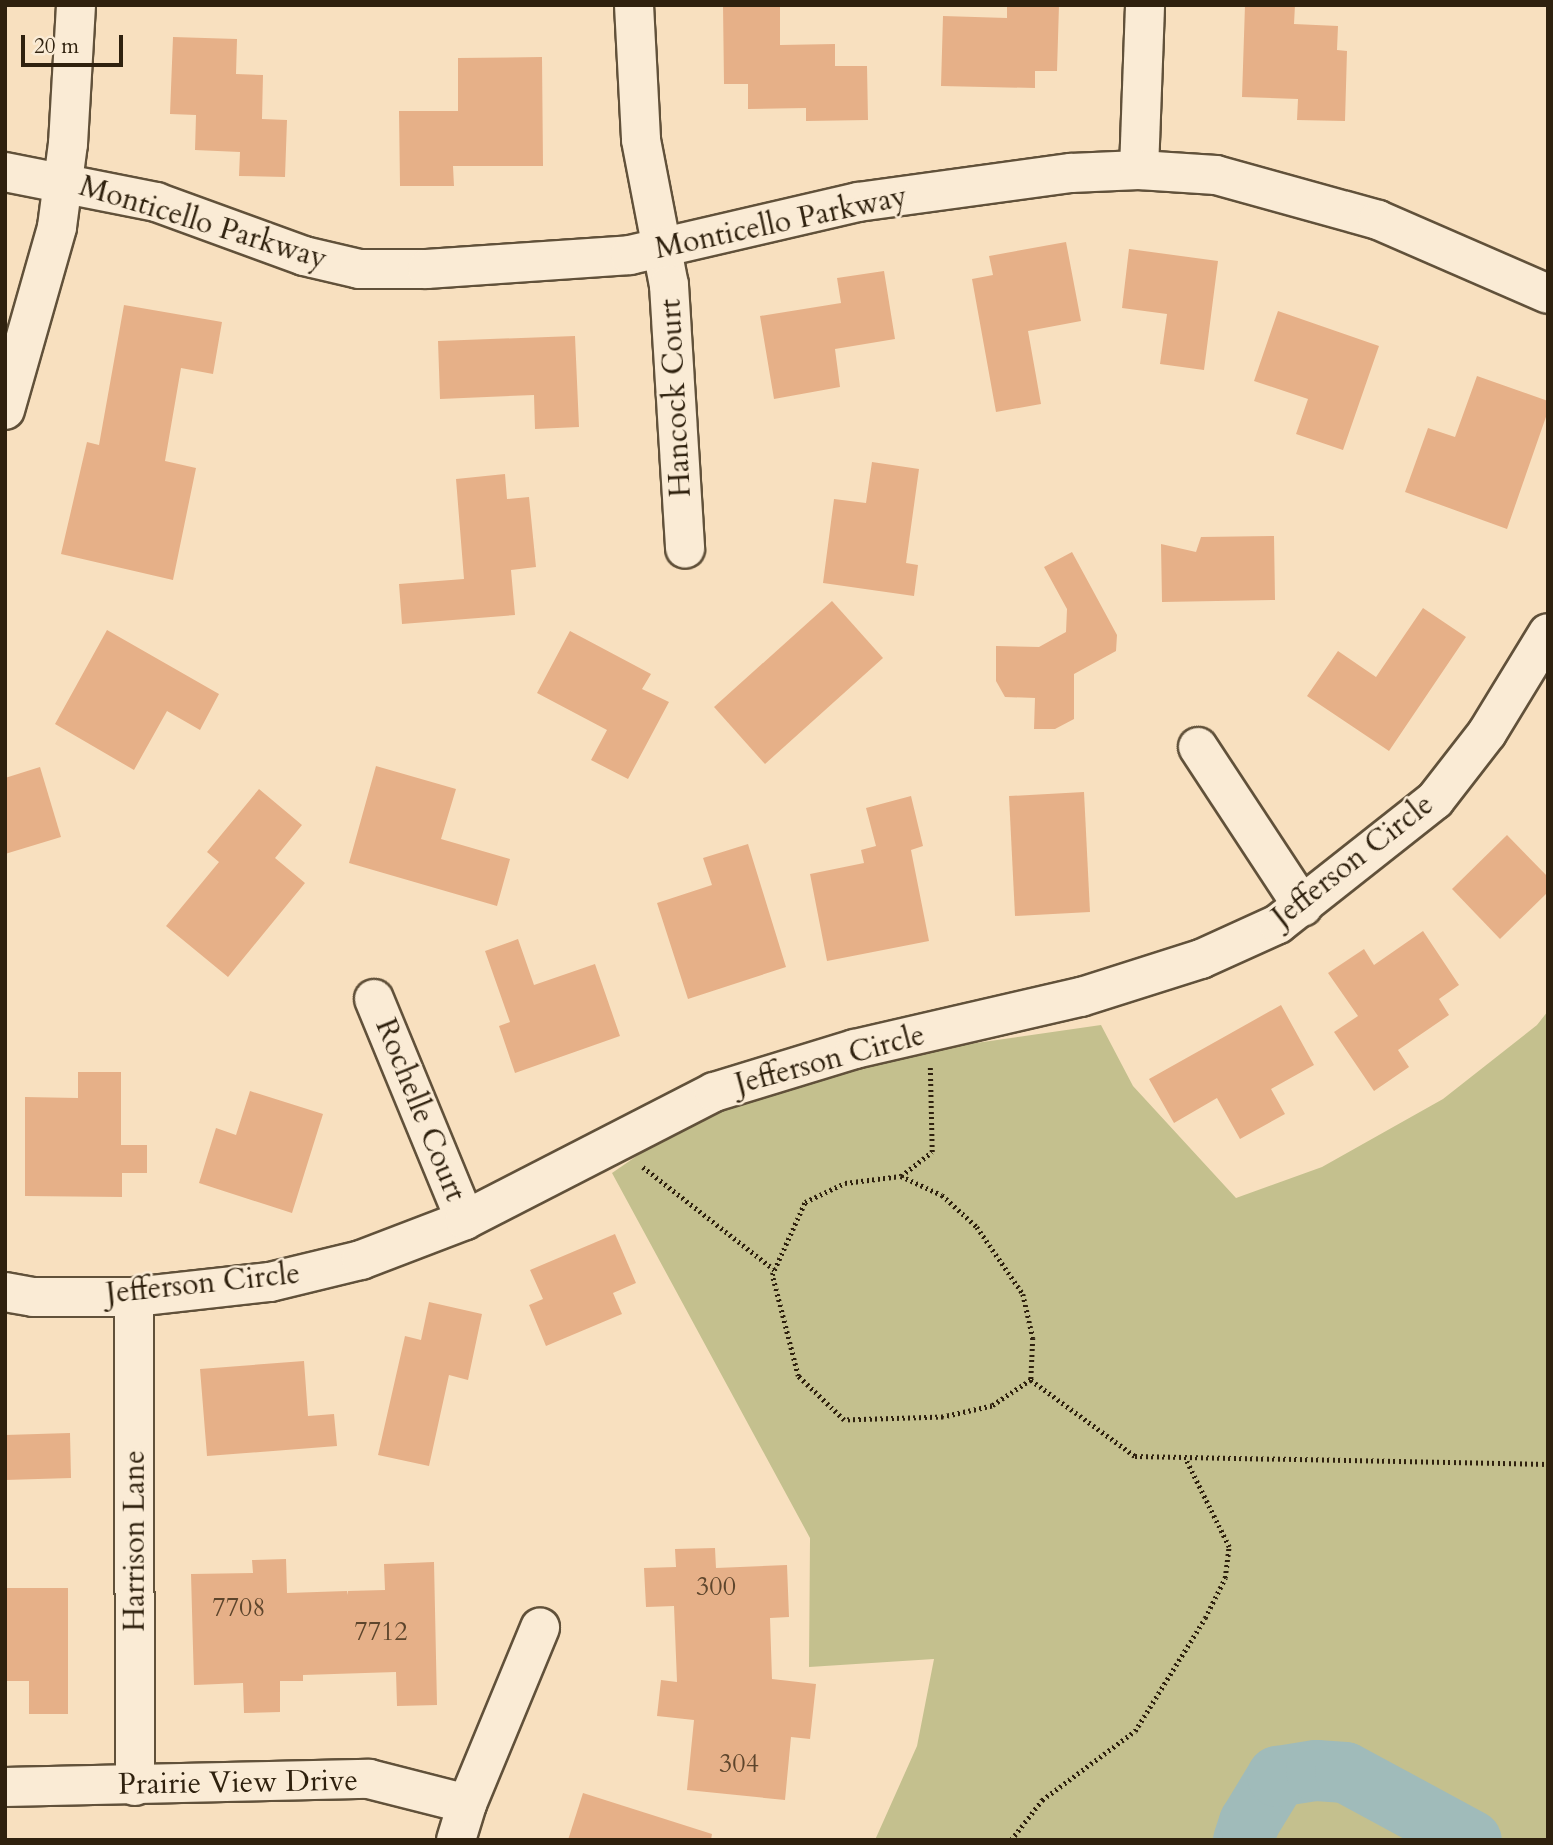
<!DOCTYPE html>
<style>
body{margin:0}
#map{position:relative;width:1553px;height:1845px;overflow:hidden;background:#f8e0bf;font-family:Cardo,serif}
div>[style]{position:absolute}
.green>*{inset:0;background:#c4c08e}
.river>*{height:61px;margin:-30.5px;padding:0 30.5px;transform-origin:30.5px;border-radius:30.5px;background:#a0bbba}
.building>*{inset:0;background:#e6b088}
.path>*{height:4.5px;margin-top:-2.25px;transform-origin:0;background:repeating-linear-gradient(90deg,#2f210e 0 2px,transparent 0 5.5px)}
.roads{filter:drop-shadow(2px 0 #61513a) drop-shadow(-2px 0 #61513a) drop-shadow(0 2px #61513a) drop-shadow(0 -2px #61513a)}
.minor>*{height:38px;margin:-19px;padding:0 19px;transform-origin:19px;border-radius:19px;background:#faebd5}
span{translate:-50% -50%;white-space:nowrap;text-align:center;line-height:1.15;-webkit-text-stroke:5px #faebd5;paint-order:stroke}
.number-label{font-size:26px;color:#5d452c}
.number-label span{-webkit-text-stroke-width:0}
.street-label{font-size:30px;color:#2f210e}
.frame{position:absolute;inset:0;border:7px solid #2f210e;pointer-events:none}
.scale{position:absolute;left:21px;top:35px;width:102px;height:32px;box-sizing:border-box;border:4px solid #2f210e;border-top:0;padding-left:9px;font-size:21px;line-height:24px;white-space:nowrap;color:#2f210e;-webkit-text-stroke:5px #faebd5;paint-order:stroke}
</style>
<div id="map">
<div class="green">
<i style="clip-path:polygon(1548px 1011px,1548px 1840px,875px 1840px,917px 1746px,934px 1659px,809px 1667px,810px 1538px,612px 1173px,705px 1109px,800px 1082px,955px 1046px,1101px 1025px,1133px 1086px,1236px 1198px,1322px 1167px,1443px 1099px,1537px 1025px)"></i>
</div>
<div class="river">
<i style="left:1243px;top:1840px;width:19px;rotate:-72deg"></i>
<i style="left:1249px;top:1822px;width:54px;rotate:-58.7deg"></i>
<i style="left:1277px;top:1776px;width:39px;rotate:-9deg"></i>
<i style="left:1316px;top:1770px;width:29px;rotate:4deg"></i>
<i style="left:1345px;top:1772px;width:143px;rotate:28.4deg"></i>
</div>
<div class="building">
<i style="clip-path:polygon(723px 5px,780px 5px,780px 45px,835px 44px,835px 66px,867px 66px,868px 120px,806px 121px,806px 108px,748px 109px,748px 84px,724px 84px)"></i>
<i style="clip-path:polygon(1007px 5px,1059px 5px,1057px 71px,1035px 71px,1035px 88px,941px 86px,943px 16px,1007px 18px)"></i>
<i style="clip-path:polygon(1245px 5px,1295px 5px,1294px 24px,1338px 26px,1337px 50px,1347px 51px,1345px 121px,1297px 120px,1298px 99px,1242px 97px)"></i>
<i style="clip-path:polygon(173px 37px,237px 39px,236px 74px,263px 75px,262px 119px,287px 120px,285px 177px,239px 176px,240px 152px,195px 150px,196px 115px,170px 114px)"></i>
<i style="clip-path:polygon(542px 57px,543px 166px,453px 166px,454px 186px,400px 186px,399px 111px,458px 111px,458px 58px)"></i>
<i style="clip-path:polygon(1066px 242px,1081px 321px,1028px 331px,1041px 404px,996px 412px,972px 279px,993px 275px,989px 256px)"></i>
<i style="clip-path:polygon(1129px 249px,1218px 261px,1204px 370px,1160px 364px,1167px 314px,1122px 308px)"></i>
<i style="clip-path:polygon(884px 271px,895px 339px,835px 349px,840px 387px,774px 399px,760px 316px,841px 303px,837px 278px)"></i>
<i style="clip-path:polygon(124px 305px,222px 322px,213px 374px,181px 368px,165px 461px,196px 468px,173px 580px,61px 554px,87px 442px,99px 445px)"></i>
<i style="clip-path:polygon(1278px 311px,1379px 346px,1343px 450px,1296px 434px,1308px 399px,1254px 381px)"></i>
<i style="clip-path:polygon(575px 336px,579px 427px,535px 429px,534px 395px,440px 399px,438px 341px)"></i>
<i style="clip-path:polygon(1477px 376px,1548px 401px,1548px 411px,1507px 529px,1405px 492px,1428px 428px,1455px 437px)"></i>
<i style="clip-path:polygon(872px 462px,919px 469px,906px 563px,918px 565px,914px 596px,823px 583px,834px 499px,866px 503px)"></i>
<i style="clip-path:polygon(505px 474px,507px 499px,529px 497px,536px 567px,511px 570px,515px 615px,402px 624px,399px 584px,464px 579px,456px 479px)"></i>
<i style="clip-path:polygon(1274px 536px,1275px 600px,1162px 602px,1161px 544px,1196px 552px,1201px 537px)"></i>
<i style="clip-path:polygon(1072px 552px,1117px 635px,1116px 651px,1074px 674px,1074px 719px,1055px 729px,1034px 729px,1035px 698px,1005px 697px,996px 681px,996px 646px,1039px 647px,1066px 632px,1067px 609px,1044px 567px)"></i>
<i style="clip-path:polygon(832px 601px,883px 658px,765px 764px,714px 707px)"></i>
<i style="clip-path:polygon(1423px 608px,1466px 637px,1389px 751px,1307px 696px,1338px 651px,1376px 677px)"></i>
<i style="clip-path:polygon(107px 630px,219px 694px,200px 730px,167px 711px,134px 770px,55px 724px)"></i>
<i style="clip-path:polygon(570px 631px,651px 674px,642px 689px,669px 702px,628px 779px,591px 760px,607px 730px,537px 693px)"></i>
<i style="clip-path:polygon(376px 766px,456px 789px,441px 839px,510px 859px,497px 906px,349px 863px)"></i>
<i style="clip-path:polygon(40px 767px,61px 837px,5px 854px,5px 778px)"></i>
<i style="clip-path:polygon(259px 789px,302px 825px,275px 858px,305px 883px,228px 977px,166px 926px,219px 862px,207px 852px)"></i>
<i style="clip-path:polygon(1084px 792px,1090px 912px,1015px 916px,1009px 796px)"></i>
<i style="clip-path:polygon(911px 796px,923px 846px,911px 850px,929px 941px,827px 961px,810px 874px,864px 863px,861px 850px,876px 846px,866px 808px)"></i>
<i style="clip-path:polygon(1507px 835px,1548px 877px,1548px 892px,1500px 939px,1452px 889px)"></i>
<i style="clip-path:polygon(748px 844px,786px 967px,688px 999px,657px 903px,712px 885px,703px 858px)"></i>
<i style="clip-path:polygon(1423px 931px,1459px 985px,1439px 999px,1449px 1015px,1398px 1050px,1409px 1067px,1374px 1091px,1334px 1032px,1358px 1016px,1328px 973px,1364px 949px,1374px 965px)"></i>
<i style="clip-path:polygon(518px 939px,534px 985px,595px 964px,620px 1036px,515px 1073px,499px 1026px,510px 1022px,485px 951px)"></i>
<i style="clip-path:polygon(1281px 1005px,1314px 1065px,1271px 1089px,1285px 1114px,1240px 1139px,1217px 1098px,1174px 1123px,1149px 1079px)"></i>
<i style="clip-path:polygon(78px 1072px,121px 1072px,121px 1145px,147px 1145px,147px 1173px,122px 1173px,122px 1197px,25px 1196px,25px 1097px,78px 1098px)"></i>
<i style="clip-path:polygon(250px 1091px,323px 1114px,292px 1213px,199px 1183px,216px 1128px,236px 1135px)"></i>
<i style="clip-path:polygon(615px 1234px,636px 1283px,613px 1293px,622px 1314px,546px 1346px,529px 1305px,543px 1299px,530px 1270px)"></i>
<i style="clip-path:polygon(429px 1302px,482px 1314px,468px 1380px,449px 1375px,429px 1466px,378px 1455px,405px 1336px,421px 1340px)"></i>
<i style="clip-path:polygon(304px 1361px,308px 1416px,334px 1414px,337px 1446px,207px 1456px,200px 1369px)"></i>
<i style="clip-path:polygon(70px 1433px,71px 1478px,5px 1480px,5px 1435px)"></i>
<i style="clip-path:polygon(715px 1548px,716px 1568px,787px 1565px,789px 1617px,770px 1618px,772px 1679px,816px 1684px,810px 1739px,791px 1737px,785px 1800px,687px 1790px,694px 1720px,657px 1716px,661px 1680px,677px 1682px,674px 1606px,646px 1607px,644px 1568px,676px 1567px,675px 1549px)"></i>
<i style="clip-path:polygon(286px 1559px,287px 1593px,347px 1591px,347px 1595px,348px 1591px,385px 1590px,384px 1564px,434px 1562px,437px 1705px,397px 1706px,396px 1672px,303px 1675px,303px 1681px,280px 1681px,280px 1712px,244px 1713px,243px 1683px,194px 1685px,191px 1574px,253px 1573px,252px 1560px)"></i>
<i style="clip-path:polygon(5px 1588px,68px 1588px,68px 1714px,29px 1714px,29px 1681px,5px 1681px)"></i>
<i style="clip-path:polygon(583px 1793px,712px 1834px,711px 1840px,568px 1840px)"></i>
</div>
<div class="path">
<i style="left:643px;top:1167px;width:167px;rotate:38deg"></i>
<i style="left:901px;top:1176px;width:45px;rotate:24.9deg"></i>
<i style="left:942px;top:1195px;width:47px;rotate:42.4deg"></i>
<i style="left:977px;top:1227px;width:81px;rotate:55.5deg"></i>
<i style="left:1023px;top:1294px;width:45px;rotate:77.2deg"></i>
<i style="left:1033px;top:1338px;width:42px;rotate:92.7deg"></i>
<i style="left:1031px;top:1380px;width:47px;rotate:146.3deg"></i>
<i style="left:992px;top:1406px;width:50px;rotate:167.3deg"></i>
<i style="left:943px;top:1417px;width:99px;rotate:178.3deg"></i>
<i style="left:844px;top:1420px;width:64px;rotate:-136.3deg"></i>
<i style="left:798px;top:1376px;width:104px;rotate:-104.4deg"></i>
<i style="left:772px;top:1275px;width:80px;rotate:-65.7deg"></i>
<i style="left:805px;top:1202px;width:44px;rotate:-25.4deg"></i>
<i style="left:845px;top:1183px;width:56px;rotate:-7.1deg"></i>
<i style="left:901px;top:1176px;width:39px;rotate:-38deg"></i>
<i style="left:932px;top:1152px;width:86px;rotate:-91.3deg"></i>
<i style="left:1031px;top:1380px;width:129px;rotate:36.2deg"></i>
<i style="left:1135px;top:1456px;width:413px;rotate:1.1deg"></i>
<i style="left:1011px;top:1840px;width:51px;rotate:-52.2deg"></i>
<i style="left:1042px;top:1800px;width:116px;rotate:-36.6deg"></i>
<i style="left:1135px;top:1731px;width:133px;rotate:-58.2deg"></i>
<i style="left:1205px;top:1618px;width:45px;rotate:-63.4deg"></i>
<i style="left:1225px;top:1578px;width:31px;rotate:-83deg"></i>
<i style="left:1229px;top:1547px;width:99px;rotate:-116.3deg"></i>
</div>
<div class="roads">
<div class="minor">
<i style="left:634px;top:5px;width:135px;rotate:87deg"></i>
<i style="left:641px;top:140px;width:148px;rotate:79.1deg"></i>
<i style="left:669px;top:285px;width:264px;rotate:86.5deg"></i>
<i style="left:1139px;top:170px;width:165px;rotate:-87.9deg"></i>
<i style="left:5px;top:172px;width:154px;rotate:11.2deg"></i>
<i style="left:156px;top:202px;width:158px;rotate:20deg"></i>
<i style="left:304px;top:256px;width:57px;rotate:13.3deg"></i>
<i style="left:359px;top:269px;width:68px"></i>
<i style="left:427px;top:269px;width:203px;rotate:-3.9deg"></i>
<i style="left:630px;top:255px;width:234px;rotate:-13.1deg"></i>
<i style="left:858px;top:202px;width:215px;rotate:-7.8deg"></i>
<i style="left:1071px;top:173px;width:68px;rotate:-2.5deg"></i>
<i style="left:1139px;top:170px;width:77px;rotate:3.7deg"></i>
<i style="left:1216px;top:175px;width:168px;rotate:15.5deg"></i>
<i style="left:1378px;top:220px;width:185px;rotate:23.5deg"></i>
<i style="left:5px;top:410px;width:190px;rotate:-74.1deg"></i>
<i style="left:57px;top:227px;width:84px;rotate:-82.5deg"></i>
<i style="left:68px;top:144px;width:139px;rotate:-86.7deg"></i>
<i style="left:1198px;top:747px;width:191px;rotate:56.7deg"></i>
<i style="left:374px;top:999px;width:239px;rotate:67.6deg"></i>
<i style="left:5px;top:1292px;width:28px;rotate:10deg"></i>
<i style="left:33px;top:1297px;width:101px"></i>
<i style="left:134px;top:1297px;width:137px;rotate:-6.3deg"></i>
<i style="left:270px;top:1282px;width:94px;rotate:-13.6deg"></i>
<i style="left:361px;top:1260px;width:111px;rotate:-21deg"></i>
<i style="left:465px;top:1220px;width:280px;rotate:-27.2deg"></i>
<i style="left:714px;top:1092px;width:147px;rotate:-17deg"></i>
<i style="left:855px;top:1049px;width:232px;rotate:-13deg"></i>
<i style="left:1081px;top:997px;width:126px;rotate:-17.6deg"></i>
<i style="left:1201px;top:959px;width:85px;rotate:-24.4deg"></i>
<i style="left:1278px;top:924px;width:200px;rotate:-38.3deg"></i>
<i style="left:1435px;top:800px;width:85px;rotate:-52.2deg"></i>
<i style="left:1487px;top:733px;width:117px;rotate:-58.6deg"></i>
<i style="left:134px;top:1297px;width:489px;rotate:89.9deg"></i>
<i style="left:5px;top:1787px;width:364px;rotate:-1.3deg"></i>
<i style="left:369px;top:1779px;width:101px;rotate:14.3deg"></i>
<i style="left:456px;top:1840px;width:38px;rotate:-73deg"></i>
<i style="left:467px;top:1804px;width:191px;rotate:-67.5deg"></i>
</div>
</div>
<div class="number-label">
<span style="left:716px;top:1587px">300</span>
<span style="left:239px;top:1608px">7708</span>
<span style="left:381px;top:1632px">7712</span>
<span style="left:739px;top:1764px">304</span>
</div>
<div class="street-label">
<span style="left:203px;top:223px;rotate:17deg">Monticello Parkway</span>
<span style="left:781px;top:223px;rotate:-12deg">Monticello Parkway</span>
<span style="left:676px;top:398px;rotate:-93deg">Hancock Court</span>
<span style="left:1353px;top:861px;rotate:-38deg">Jefferson Circle</span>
<span style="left:830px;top:1060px;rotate:-15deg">Jefferson Circle</span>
<span style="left:420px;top:1110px;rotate:68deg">Rochelle Court</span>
<span style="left:203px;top:1284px;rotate:-6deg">Jefferson Circle</span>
<span style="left:135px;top:1541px;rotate:-90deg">Harrison Lane</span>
<span style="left:238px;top:1783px;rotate:-1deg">Prairie View Drive</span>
</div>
<div class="frame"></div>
<div class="scale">20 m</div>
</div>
